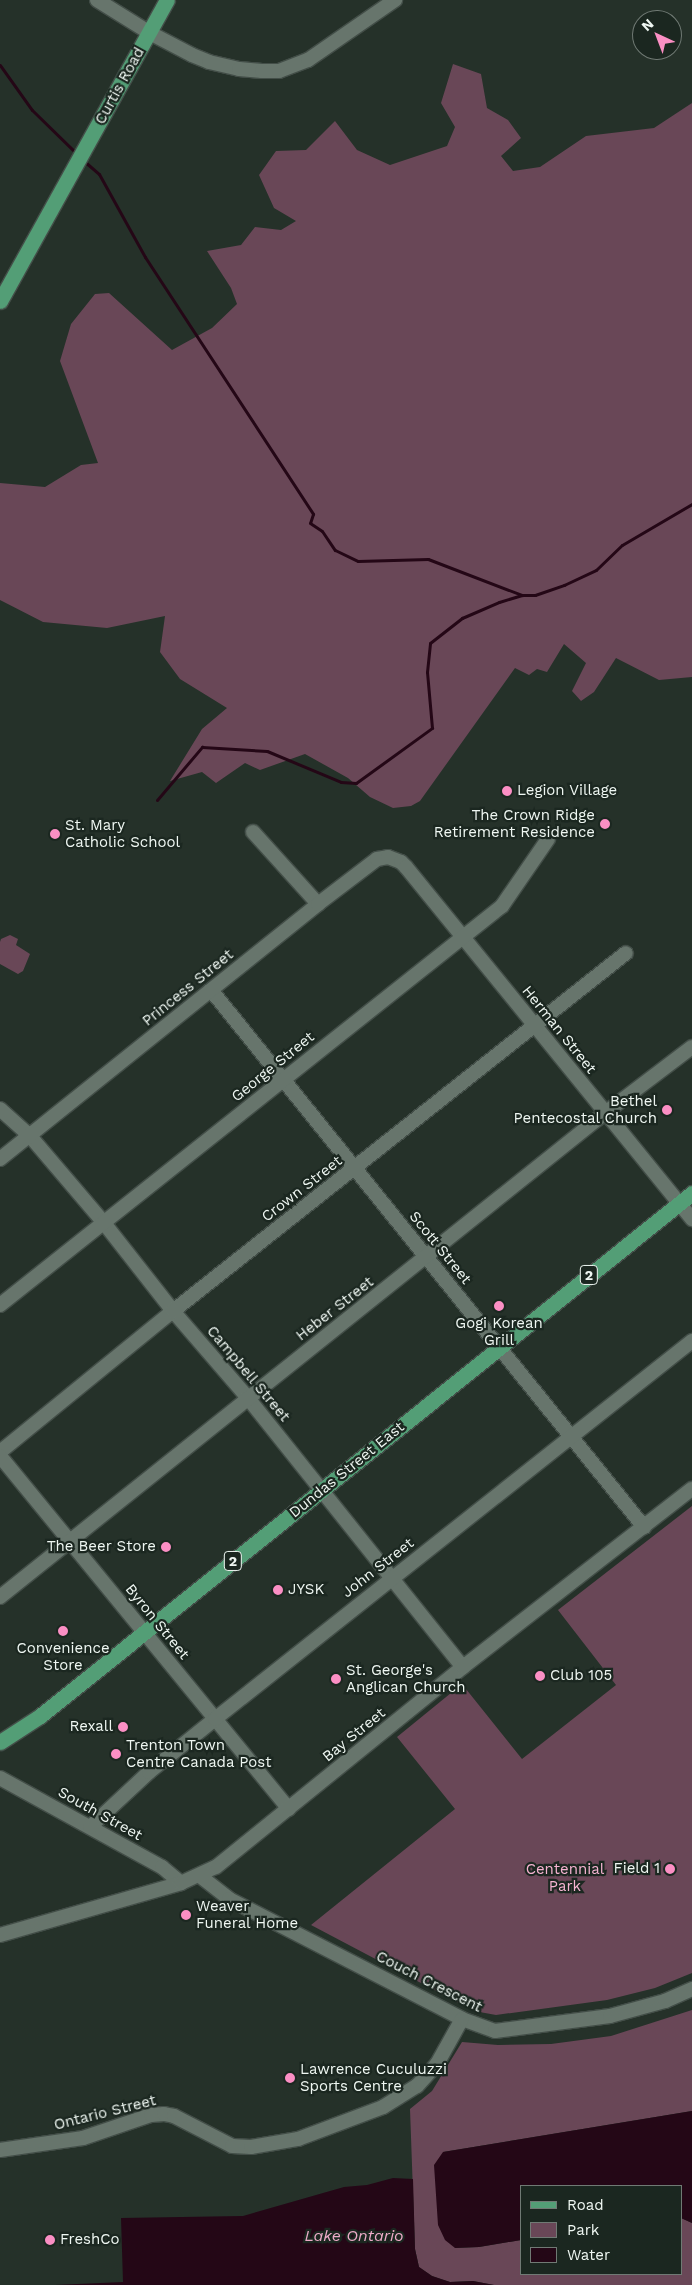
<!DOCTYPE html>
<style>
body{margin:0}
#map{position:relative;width:692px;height:2285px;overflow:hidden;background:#253129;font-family:"Work Sans",sans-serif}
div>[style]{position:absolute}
.green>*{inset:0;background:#694757}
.water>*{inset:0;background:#240716}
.stream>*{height:3px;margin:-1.5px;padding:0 1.5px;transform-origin:1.5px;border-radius:1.5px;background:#240716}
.roads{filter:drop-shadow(1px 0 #434e48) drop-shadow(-1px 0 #434e48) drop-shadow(0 1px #434e48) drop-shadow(0 -1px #434e48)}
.minor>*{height:14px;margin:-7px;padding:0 7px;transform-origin:7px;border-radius:7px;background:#67756c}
.major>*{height:15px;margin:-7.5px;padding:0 7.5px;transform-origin:7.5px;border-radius:7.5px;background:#539e76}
.dots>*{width:14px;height:14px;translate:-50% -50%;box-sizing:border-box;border:2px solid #1b2720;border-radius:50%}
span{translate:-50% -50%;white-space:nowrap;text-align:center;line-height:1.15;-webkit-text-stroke:4.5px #1b2720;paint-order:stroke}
.shield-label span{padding:1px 4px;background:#1b2720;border:1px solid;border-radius:4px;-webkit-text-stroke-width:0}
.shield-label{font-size:14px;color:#eff7f2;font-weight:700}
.street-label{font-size:15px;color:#eff7f2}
.poi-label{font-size:15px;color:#eff7f2}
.left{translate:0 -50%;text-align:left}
.right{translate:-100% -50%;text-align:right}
.park-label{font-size:15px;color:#f6b4d2}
.water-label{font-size:16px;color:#edacc9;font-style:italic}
.legend{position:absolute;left:520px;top:2185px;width:162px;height:90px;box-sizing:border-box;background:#1b2720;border:1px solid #707a74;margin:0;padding:6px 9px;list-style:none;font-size:15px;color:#eff7f2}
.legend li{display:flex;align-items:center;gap:10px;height:25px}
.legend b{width:25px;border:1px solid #707a74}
.north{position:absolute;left:632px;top:10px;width:50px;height:50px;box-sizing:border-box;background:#1b2720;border:1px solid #707a74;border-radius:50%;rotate:317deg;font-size:14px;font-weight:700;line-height:20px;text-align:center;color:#eff7f2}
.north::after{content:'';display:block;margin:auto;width:18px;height:22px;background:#fb8fc4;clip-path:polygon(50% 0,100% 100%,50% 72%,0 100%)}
</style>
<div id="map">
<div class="green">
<i style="clip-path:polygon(453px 64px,481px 74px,487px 108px,508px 120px,521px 138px,501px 156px,513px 171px,540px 167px,586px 136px,654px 128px,692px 103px,692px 677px,659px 680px,616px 658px,594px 692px,581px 701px,572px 691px,586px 663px,564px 644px,547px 672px,537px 669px,529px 675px,515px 668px,420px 801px,411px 806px,393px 808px,370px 797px,348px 778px,305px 754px,260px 770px,245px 763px,216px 783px,202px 772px,170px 781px,202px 729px,227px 708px,180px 679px,160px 652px,165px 616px,107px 628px,43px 622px,0 600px,0 483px,45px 487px,81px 465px,98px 463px,60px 361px,71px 324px,95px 294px,109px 293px,172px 350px,212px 328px,237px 304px,231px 288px,207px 251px,241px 245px,255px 227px,281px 230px,296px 221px,274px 208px,259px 175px,276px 151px,306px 150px,335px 121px,357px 150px,390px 165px,447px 146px,455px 127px,441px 103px)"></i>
<i style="clip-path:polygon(10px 935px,18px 939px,16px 945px,30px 954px,23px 971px,18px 974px,0 964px,0 942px,1px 939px)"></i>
<i style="clip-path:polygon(692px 1506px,692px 1973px,655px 1988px,607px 2000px,496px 2015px,474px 2011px,311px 1925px,455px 1809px,397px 1737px,462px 1684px,522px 1759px,616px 1685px,558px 1610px)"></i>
<i style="clip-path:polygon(692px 2010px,692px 2111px,443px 2152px,455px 2248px,479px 2247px,521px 2240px,521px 2274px,681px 2274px,681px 2218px,692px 2223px,692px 2285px,494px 2285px,473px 2281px,450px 2282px,432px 2276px,419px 2267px,415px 2249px,410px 2109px,432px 2091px,462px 2042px,498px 2045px,551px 2044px,611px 2036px)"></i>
</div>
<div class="water">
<i style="clip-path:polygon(692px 2111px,692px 2223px,681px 2218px,681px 2186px,521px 2186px,521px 2240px,479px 2247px,455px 2248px,445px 2240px,438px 2225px,434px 2165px,443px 2152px)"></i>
<i style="clip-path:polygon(393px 2178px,413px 2179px,415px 2249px,419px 2267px,432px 2276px,450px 2282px,473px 2281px,494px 2285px,55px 2285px,123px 2282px,121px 2218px,243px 2216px,344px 2187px,367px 2185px)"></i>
</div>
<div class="stream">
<i style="left:0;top:65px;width:55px;rotate:54.6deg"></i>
<i style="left:32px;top:110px;width:62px;rotate:44.3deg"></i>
<i style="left:84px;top:161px;width:20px;rotate:41deg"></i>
<i style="left:99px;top:174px;width:95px;rotate:61deg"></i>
<i style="left:145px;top:257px;width:307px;rotate:56.8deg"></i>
<i style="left:313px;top:514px;width:9px;rotate:108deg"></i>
<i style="left:310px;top:523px;width:14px;rotate:34deg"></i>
<i style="left:322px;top:531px;width:23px;rotate:56deg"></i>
<i style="left:335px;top:550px;width:25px;rotate:26deg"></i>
<i style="left:358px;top:561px;width:70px;rotate:-1.6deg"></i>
<i style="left:428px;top:559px;width:101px;rotate:21deg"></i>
<i style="left:157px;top:800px;width:70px;rotate:-49.7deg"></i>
<i style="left:202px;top:747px;width:65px;rotate:3.5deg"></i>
<i style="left:267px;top:751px;width:80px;rotate:22.7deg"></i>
<i style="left:341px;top:782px;width:15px;rotate:4deg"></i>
<i style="left:356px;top:783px;width:94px;rotate:-35.9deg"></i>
<i style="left:432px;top:728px;width:56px;rotate:-95.1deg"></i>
<i style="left:427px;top:672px;width:29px;rotate:-84deg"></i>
<i style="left:430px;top:643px;width:41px;rotate:-38deg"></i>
<i style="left:462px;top:618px;width:40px;rotate:-23.4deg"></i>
<i style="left:499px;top:602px;width:24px;rotate:-17deg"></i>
<i style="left:522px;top:595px;width:13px"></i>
<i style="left:535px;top:595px;width:31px;rotate:-19deg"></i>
<i style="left:564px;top:585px;width:35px;rotate:-25deg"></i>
<i style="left:596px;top:570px;width:36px;rotate:-44deg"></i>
<i style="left:622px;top:545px;width:81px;rotate:-30.4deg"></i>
</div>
<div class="roads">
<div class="minor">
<i style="left:97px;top:0;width:62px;rotate:31.9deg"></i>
<i style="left:150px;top:33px;width:47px;rotate:27.6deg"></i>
<i style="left:192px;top:55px;width:18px;rotate:22deg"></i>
<i style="left:209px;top:62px;width:31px;rotate:13deg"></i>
<i style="left:239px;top:69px;width:23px;rotate:5deg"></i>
<i style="left:262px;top:71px;width:17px"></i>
<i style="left:279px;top:71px;width:31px;rotate:-21deg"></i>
<i style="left:308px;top:60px;width:106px;rotate:-34.6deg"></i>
<i style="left:253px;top:832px;width:97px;rotate:47.9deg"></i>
<i style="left:211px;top:990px;width:690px;rotate:51.12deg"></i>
<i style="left:0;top:1109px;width:40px;rotate:42deg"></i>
<i style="left:30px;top:1136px;width:114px;rotate:49.6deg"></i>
<i style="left:104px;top:1223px;width:112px;rotate:51.9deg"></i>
<i style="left:173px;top:1311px;width:115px;rotate:49.2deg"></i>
<i style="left:248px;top:1398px;width:344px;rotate:51.4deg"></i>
<i style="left:0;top:1159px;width:408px;rotate:-38.7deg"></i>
<i style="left:318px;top:904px;width:74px;rotate:-37.3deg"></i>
<i style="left:377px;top:859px;width:11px;rotate:-10deg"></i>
<i style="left:388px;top:857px;width:14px;rotate:21deg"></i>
<i style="left:401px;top:862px;width:7px;rotate:45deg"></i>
<i style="left:406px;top:867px;width:454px;rotate:50.9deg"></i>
<i style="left:0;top:1305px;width:641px;rotate:-38.48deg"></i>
<i style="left:502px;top:906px;width:81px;rotate:-55.5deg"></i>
<i style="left:0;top:1452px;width:223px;rotate:-39.2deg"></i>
<i style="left:173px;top:1311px;width:577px;rotate:-38.32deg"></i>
<i style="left:0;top:1456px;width:456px;rotate:50.7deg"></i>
<i style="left:0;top:1597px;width:775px;rotate:-38.66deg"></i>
<i style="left:605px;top:1113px;width:109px;rotate:-37.2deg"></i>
<i style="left:0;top:1778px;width:185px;rotate:28.8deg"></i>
<i style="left:162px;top:1867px;width:25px;rotate:40deg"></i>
<i style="left:90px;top:1827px;width:81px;rotate:-43deg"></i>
<i style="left:149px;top:1772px;width:85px;rotate:-38.8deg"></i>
<i style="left:215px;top:1719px;width:609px;rotate:-38.4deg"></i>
<i style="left:200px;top:1876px;width:37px;rotate:38deg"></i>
<i style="left:229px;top:1899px;width:262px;rotate:27.2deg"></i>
<i style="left:462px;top:2019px;width:35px;rotate:20deg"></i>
<i style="left:495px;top:2031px;width:116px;rotate:-7.4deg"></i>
<i style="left:610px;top:2016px;width:57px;rotate:-15.3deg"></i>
<i style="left:665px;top:2001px;width:30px;rotate:-24deg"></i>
<i style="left:0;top:1935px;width:188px;rotate:-16deg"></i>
<i style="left:181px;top:1883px;width:38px;rotate:-25deg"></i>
<i style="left:216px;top:1867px;width:318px;rotate:-39deg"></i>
<i style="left:463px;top:1667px;width:290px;rotate:-37.9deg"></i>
<i style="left:0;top:2150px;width:84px;rotate:-8.2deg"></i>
<i style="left:83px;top:2138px;width:72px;rotate:-18.7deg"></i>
<i style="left:151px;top:2115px;width:13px;rotate:-4deg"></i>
<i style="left:164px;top:2114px;width:10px;rotate:11deg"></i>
<i style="left:174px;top:2116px;width:65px;rotate:27.3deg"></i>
<i style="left:232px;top:2146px;width:19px;rotate:3deg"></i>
<i style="left:251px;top:2147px;width:48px;rotate:-9.7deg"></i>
<i style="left:298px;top:2139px;width:91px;rotate:-20.6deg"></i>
<i style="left:383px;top:2107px;width:40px;rotate:-32deg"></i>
<i style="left:417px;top:2086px;width:30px;rotate:-48deg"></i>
<i style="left:437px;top:2064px;width:51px;rotate:-60.9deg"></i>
</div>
<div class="major">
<i style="left:0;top:301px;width:344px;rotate:-61deg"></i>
<i style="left:0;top:1742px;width:48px;rotate:-33deg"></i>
<i style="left:40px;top:1716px;width:836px;rotate:-38.73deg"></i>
</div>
</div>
<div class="dots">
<i style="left:507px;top:791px;background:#fb8fc4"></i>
<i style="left:605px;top:824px;background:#fb8fc4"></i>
<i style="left:55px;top:834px;background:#fb8fc4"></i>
<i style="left:667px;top:1110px;background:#fb8fc4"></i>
<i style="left:499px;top:1306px;background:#fb8fc4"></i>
<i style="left:166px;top:1547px;background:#fb8fc4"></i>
<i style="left:278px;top:1590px;background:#fb8fc4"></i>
<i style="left:63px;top:1631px;background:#fb8fc4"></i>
<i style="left:540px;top:1676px;background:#fb8fc4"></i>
<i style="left:336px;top:1679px;background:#fb8fc4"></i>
<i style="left:123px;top:1727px;background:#fb8fc4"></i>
<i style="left:116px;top:1754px;background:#fb8fc4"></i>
<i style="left:670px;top:1869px;background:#fb8fc4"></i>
<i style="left:186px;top:1915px;background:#fb8fc4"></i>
<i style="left:290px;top:2078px;background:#fb8fc4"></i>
<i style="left:50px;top:2240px;background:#fb8fc4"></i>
</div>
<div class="shield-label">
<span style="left:589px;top:1275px">2</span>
<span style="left:233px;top:1561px">2</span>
</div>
<div class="street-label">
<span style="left:120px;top:86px;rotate:-61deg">Curtis Road</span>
<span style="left:188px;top:988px;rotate:-39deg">Princess Street</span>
<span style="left:559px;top:1030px;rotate:51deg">Herman Street</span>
<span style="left:273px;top:1067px;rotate:-39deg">George Street</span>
<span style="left:302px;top:1189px;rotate:-38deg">Crown Street</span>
<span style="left:440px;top:1248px;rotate:51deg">Scott Street</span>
<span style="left:335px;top:1309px;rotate:-38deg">Heber Street</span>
<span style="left:248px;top:1374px;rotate:50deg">Campbell Street</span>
<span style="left:347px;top:1470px;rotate:-39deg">Dundas Street East</span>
<span style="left:378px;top:1568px;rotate:-38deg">John Street</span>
<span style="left:157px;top:1622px;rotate:51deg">Byron Street</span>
<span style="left:354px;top:1735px;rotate:-39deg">Bay Street</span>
<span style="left:100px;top:1814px;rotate:29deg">South Street</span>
<span style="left:429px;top:1982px;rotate:27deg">Couch Crescent</span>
<span style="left:105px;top:2113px;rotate:-14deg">Ontario Street</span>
</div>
<div class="poi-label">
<span class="left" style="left:517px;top:791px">Legion Village</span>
<span class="right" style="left:595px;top:824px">The Crown Ridge<br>Retirement Residence</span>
<span class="left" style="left:65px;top:834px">St. Mary<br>Catholic School</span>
<span class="right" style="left:657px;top:1110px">Bethel<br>Pentecostal Church</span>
<span style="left:499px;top:1332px">Gogi Korean<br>Grill</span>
<span class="right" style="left:156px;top:1547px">The Beer Store</span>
<span class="left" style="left:288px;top:1590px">JYSK</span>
<span style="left:63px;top:1657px">Convenience<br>Store</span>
<span class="left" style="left:346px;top:1679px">St. George's<br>Anglican Church</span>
<span class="left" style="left:550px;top:1676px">Club 105</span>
<span class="right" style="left:113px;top:1727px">Rexall</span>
<span class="left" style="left:126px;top:1754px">Trenton Town<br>Centre Canada Post</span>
<span class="right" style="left:660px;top:1869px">Field 1</span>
<span class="left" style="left:196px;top:1915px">Weaver<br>Funeral Home</span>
<span class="left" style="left:300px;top:2078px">Lawrence Cuculuzzi<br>Sports Centre</span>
<span class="left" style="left:60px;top:2240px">FreshCo</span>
</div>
<div class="park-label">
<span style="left:565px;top:1878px">Centennial<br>Park</span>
</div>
<div class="water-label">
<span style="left:354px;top:2236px">Lake Ontario</span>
</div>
<ul class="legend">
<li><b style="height:6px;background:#539e76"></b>Road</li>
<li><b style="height:14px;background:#694757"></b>Park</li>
<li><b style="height:14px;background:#240716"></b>Water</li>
</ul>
<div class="north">N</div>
</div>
